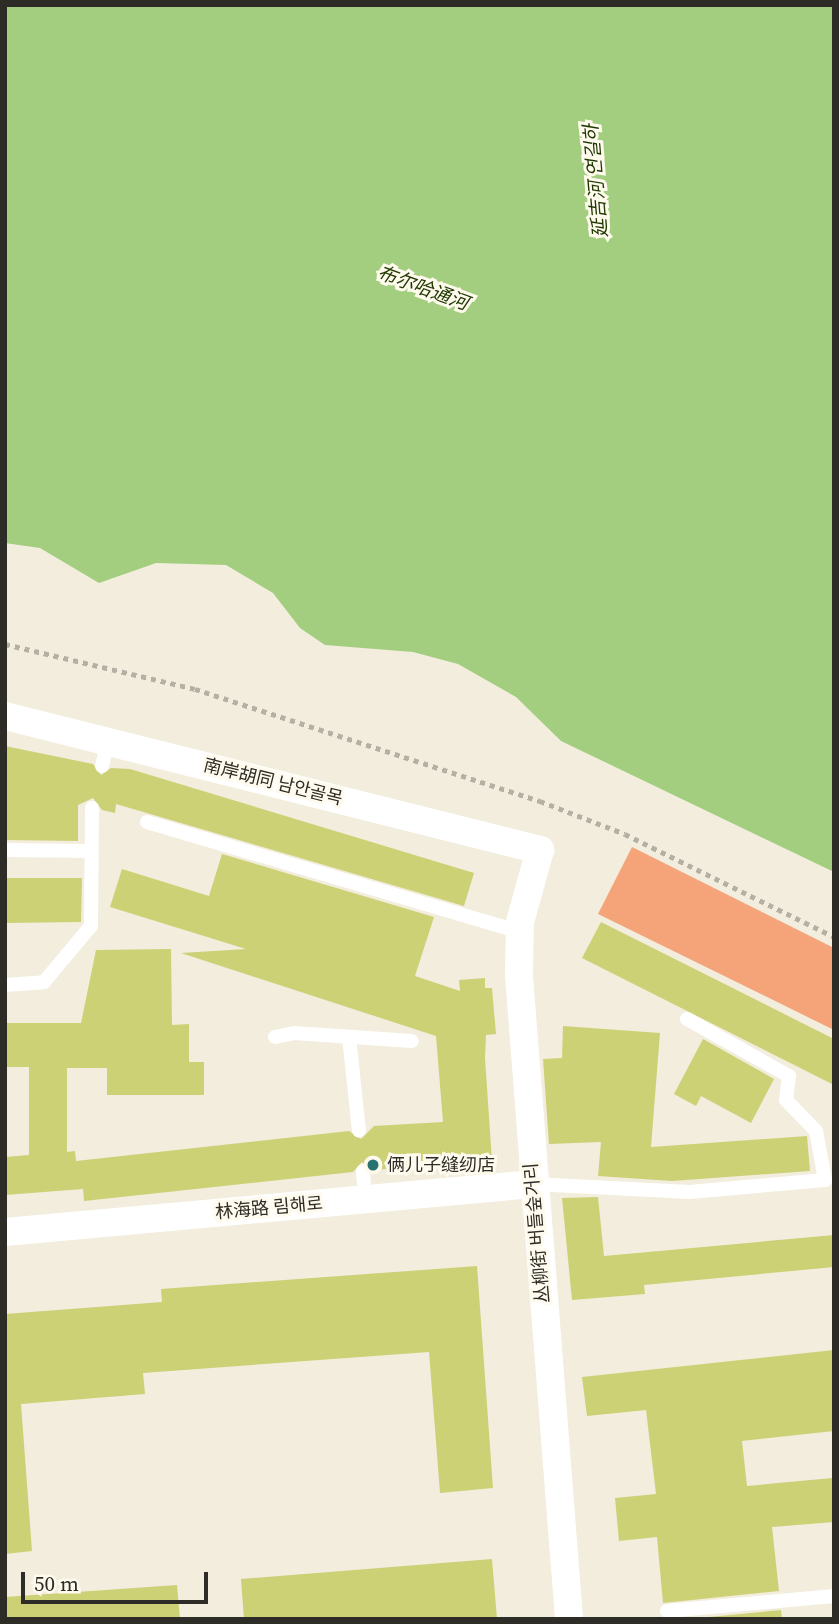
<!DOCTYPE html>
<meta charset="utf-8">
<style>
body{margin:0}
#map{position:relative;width:839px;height:1624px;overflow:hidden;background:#f2eddd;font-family:"Source Serif 4","Noto Sans SC","Noto Sans KR",serif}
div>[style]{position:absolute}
.green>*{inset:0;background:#f5a47a}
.water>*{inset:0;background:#a3ce7f}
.building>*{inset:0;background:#ccd176}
.path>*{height:4.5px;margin-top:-2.25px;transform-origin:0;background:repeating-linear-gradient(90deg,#b4b0a4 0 5px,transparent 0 10px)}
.service>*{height:14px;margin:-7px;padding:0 7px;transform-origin:7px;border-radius:7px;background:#fff}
.minor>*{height:28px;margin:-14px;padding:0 14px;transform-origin:14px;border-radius:14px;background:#fff}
.dots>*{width:19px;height:19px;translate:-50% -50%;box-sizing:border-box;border:4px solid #fffaee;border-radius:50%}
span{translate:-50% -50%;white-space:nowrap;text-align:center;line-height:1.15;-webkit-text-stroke:6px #fffaee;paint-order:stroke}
.street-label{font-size:18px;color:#2e2c26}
.poi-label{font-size:18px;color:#2e2c26}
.left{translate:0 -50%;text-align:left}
.water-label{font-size:19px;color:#1e3800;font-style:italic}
.frame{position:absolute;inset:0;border:7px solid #2e2c26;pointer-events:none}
.scale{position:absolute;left:21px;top:1572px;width:187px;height:32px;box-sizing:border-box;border:4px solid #2e2c26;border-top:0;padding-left:9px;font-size:21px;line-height:24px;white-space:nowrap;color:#2e2c26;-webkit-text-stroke:5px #fffaee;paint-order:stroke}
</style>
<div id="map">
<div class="green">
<i style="clip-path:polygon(632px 847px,834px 948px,834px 1030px,598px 914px)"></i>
</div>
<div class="water">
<i style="clip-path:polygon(5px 5px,834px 5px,834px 872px,561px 741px,516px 697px,458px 664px,413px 652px,325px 645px,300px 628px,273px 593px,226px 565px,156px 563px,99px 583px,40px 548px,5px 543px)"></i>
</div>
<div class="building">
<i style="clip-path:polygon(5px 746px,93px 764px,101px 775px,111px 768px,130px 769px,474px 873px,464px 906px,116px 804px,115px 813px,102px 810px,93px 798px,78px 805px,78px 841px,5px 840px)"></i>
<i style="clip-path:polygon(222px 854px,434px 917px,415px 976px,460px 991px,459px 980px,485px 978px,485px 988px,492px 988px,496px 1034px,486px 1035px,485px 1058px,492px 1161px,373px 1170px,362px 1162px,353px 1172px,84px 1201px,83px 1189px,5px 1195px,5px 1157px,29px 1155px,29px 1067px,5px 1067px,5px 1023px,81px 1023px,96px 950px,171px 949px,172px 1025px,189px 1024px,189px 1062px,204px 1062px,204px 1095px,107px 1095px,107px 1068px,67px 1068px,67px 1152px,75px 1151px,76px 1161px,349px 1131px,361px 1139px,374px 1126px,443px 1122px,436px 1036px,181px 953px,246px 949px,110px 907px,122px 869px,209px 896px)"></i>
<i style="clip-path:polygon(5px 878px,82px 878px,81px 922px,5px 923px)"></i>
<i style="clip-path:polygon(601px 922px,834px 1039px,834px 1085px,582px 958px)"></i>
<i style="clip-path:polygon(563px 1026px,660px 1033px,651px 1147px,807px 1136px,810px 1171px,672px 1181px,598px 1176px,601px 1142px,549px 1144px,543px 1059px,562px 1058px)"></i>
<i style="clip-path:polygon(703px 1039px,774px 1079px,751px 1123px,701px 1096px,696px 1106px,674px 1094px)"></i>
<i style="clip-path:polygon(598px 1197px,604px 1256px,834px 1235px,834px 1267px,644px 1285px,645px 1294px,572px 1300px,562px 1198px)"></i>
<i style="clip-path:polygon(477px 1266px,493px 1488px,440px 1493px,429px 1352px,143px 1373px,145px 1394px,21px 1404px,32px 1551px,5px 1554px,5px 1314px,162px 1302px,161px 1289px)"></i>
<i style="clip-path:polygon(834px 1350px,834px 1431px,742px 1441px,747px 1486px,832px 1478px,834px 1522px,772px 1527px,779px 1591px,663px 1603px,657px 1537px,619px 1541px,615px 1498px,656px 1494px,646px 1410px,587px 1416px,582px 1377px)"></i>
<i style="clip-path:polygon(492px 1559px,497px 1619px,244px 1619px,241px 1579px)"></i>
<i style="clip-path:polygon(177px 1585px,180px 1619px,5px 1619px,5px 1597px)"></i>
<i style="clip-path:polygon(781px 1610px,782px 1619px,688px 1619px)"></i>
</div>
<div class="path">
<i style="left:5px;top:644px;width:195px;rotate:13.3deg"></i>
<i style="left:195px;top:689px;width:363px;rotate:18deg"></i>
<i style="left:540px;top:801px;width:91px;rotate:21.2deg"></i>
<i style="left:625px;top:834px;width:233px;rotate:26.2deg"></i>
</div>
<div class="service">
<i style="left:102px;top:766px;width:27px;rotate:-77deg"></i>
<i style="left:147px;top:822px;width:389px;rotate:16.4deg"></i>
<i style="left:5px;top:850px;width:86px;rotate:0.7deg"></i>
<i style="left:5px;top:985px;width:39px;rotate:-4deg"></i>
<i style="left:44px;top:982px;width:73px;rotate:-50deg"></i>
<i style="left:91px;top:926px;width:118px;rotate:-89.5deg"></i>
<i style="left:275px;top:1037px;width:19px;rotate:-12deg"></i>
<i style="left:294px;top:1033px;width:118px;rotate:3.9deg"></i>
<i style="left:349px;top:1037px;width:94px;rotate:83.9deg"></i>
<i style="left:363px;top:1171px;width:29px;rotate:86deg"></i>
<i style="left:533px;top:1184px;width:157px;rotate:2.9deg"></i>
<i style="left:690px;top:1192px;width:136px;rotate:-5.1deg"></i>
<i style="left:825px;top:1180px;width:50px;rotate:-100.4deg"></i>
<i style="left:816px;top:1131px;width:43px;rotate:-134.1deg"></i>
<i style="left:786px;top:1100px;width:24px;rotate:-83deg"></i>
<i style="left:789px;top:1076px;width:117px;rotate:-150.8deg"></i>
<i style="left:667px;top:1611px;width:168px;rotate:-5.1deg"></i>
</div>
<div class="minor">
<i style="left:5px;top:716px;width:552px;rotate:14.06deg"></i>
<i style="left:540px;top:850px;width:75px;rotate:105.5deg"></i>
<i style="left:520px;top:922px;width:54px;rotate:91.1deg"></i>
<i style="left:519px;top:976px;width:645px;rotate:85.55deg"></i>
<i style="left:5px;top:1232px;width:530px;rotate:-5.19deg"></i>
</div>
<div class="dots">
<i style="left:373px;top:1165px;background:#287372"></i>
</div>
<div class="street-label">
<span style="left:273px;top:782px;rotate:14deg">南岸胡同 남안골목</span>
<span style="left:269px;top:1208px;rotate:-5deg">林海路 림해로</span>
<span style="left:537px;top:1233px;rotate:-95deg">丛柳街 버들숲거리</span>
</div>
<div class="poi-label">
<span class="left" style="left:387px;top:1165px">俩儿子缝纫店</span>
</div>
<div class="water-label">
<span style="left:596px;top:181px;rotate:-95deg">延吉河 연길하</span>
<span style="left:423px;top:288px;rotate:20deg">布尔哈通河</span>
</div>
<div class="frame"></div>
<div class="scale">50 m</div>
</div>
